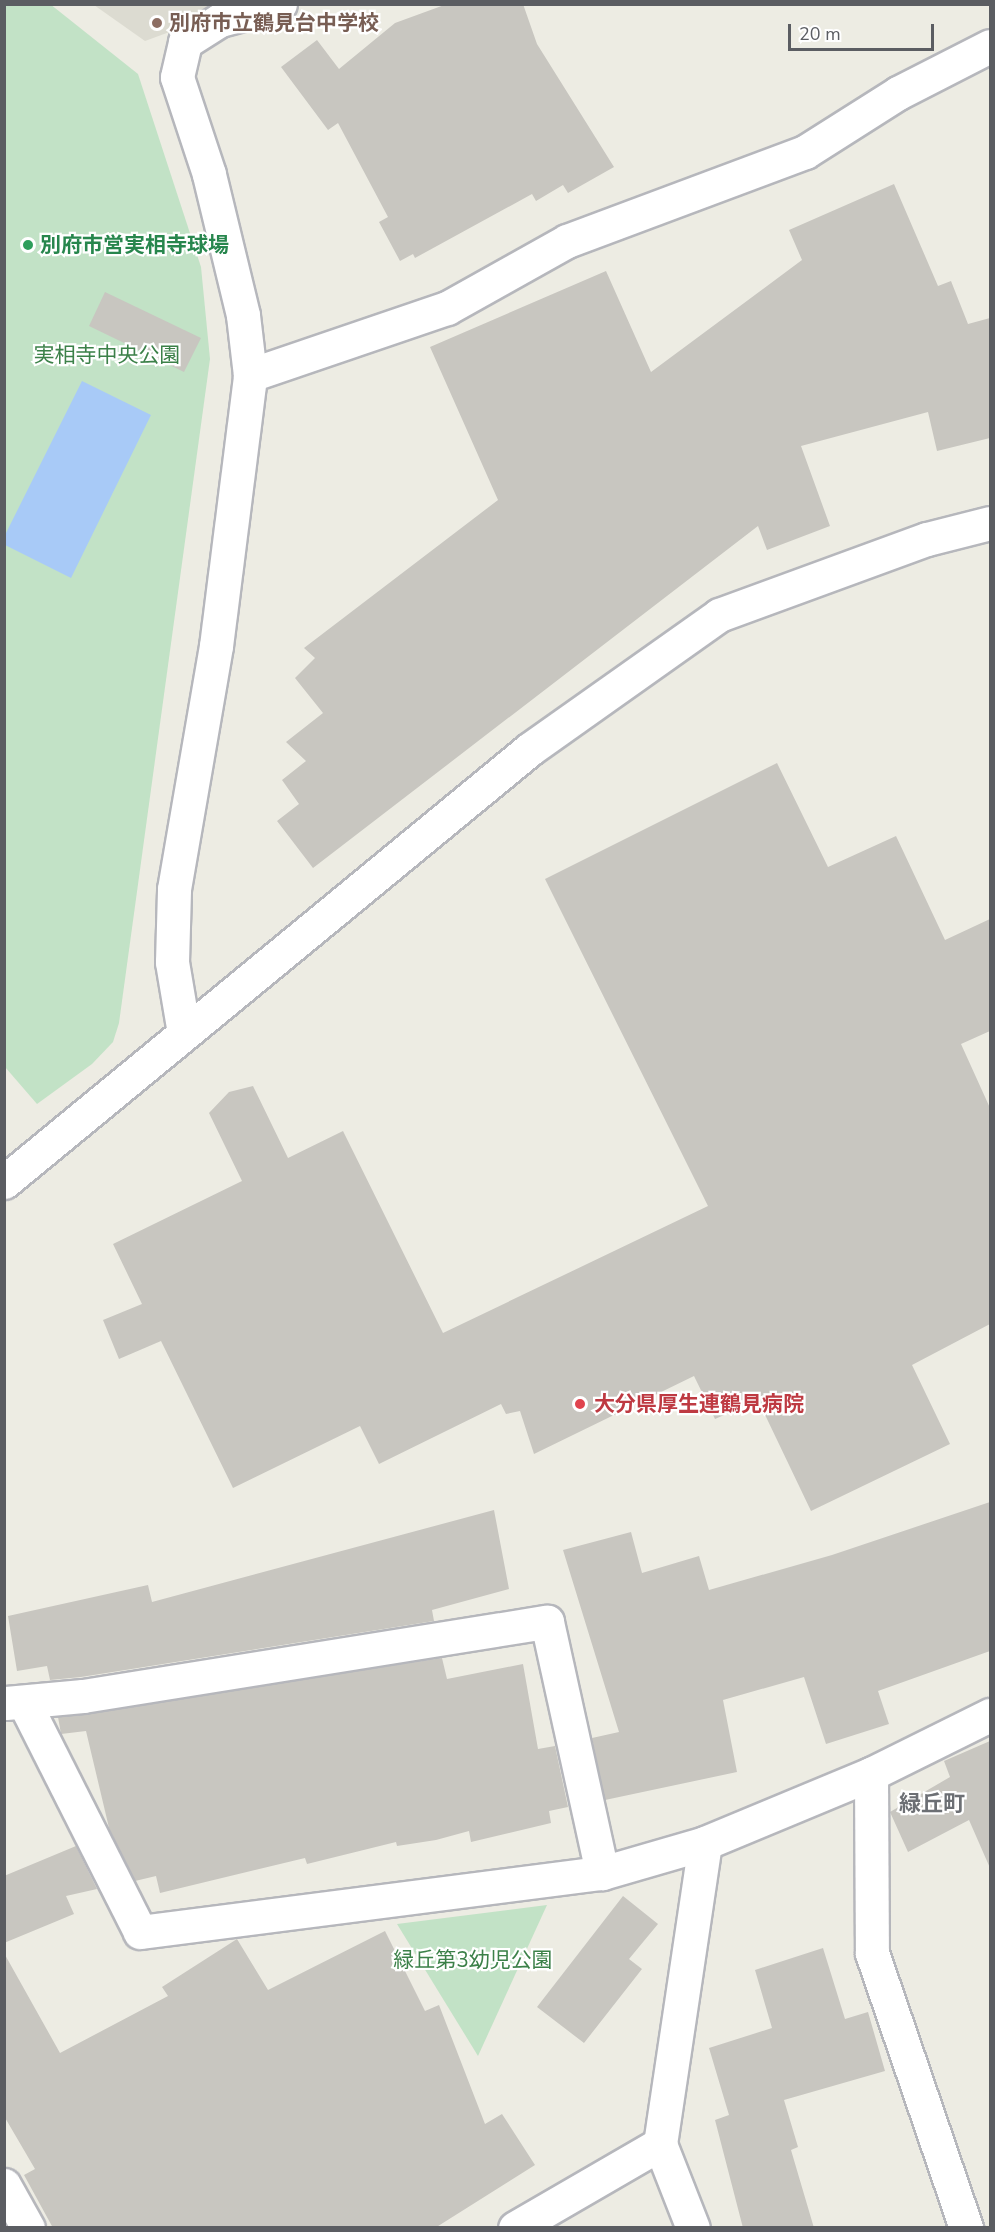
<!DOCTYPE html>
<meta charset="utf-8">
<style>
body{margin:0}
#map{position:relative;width:995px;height:2232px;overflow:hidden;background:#edece3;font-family:"Nunito Sans","Noto Sans JP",sans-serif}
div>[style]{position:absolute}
.education>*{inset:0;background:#dcdbd1}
.green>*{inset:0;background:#c2e2c6}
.water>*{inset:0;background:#a8caf7}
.building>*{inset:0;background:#c8c6c0}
.roads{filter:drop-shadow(2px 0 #b6b7bc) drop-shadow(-2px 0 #b6b7bc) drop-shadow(0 2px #b6b7bc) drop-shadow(0 -2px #b6b7bc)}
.minor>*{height:33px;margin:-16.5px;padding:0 16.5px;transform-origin:16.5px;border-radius:16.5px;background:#fff}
.dots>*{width:16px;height:16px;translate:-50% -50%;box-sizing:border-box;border:3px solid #fff;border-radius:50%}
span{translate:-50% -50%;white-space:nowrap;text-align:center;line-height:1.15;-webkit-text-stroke:4.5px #fff;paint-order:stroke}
.education-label{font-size:21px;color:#785e54;font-weight:700}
.left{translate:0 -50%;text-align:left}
.leisure-label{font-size:21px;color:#27864d;font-weight:700}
.park-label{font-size:21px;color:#3c8149}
.health-label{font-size:21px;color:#be3a42;font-weight:700}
.neighbourhood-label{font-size:22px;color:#6c6f74;font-weight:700}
.frame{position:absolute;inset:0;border:6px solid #5b5d62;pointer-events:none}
.scale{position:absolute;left:788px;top:24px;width:146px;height:27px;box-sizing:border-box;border:3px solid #5b5d62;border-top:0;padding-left:8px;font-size:18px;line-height:21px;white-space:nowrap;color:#5b5d62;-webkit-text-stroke:4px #fff;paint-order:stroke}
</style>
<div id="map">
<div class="education">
<i style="clip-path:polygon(94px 5px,243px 5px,145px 41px)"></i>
</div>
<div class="green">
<i style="clip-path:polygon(50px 4px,138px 74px,201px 267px,210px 359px,119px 1023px,113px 1042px,92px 1064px,37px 1104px,5px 1067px,4px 5px)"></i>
<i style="clip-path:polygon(547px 1905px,478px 2056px,397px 1924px)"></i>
</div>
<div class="water">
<i style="clip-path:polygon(82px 381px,151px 415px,71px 578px,5px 545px,5px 535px)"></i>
</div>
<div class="building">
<i style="clip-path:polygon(447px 4px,523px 4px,537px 44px,614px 167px,568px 193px,563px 185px,536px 201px,532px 194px,415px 258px,413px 254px,400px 261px,379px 222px,388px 217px,338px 123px,328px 130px,281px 67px,317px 40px,339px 69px,395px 23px)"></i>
<i style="clip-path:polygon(894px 184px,938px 286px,951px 281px,968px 324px,990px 318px,990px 438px,937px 451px,928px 412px,801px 446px,830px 526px,767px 550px,758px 526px,313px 868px,277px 821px,299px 804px,282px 780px,306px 761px,286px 742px,323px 713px,295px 678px,315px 658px,304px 648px,498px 500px,430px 347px,606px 271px,651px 372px,802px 260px,789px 230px)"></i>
<i style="clip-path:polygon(105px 292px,201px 338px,184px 372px,89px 326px)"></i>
<i style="clip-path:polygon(777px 763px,828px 867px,896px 836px,945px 940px,990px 919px,990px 1031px,961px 1044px,990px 1108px,990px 1324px,912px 1365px,950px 1444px,811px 1511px,758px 1400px,715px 1419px,694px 1376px,534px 1454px,520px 1411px,506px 1414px,501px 1404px,379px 1464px,360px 1426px,233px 1488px,161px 1341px,119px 1359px,103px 1320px,142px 1304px,113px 1244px,242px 1181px,209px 1113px,229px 1092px,253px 1086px,288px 1158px,343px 1131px,443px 1333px,708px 1206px,545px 879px)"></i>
<i style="clip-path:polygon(990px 1502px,990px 1651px,878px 1691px,889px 1724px,826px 1744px,804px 1677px,723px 1700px,737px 1772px,605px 1800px,592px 1738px,619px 1732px,563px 1550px,631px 1532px,642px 1573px,699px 1556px,709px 1590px,832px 1555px)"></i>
<i style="clip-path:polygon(494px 1510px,509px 1589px,432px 1610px,434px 1621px,81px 1677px,50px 1680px,47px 1666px,17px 1671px,8px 1616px,148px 1585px,152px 1602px)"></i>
<i style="clip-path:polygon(442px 1658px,447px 1679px,523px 1664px,538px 1749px,555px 1746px,568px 1807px,549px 1811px,551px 1823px,471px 1842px,469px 1831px,436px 1840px,397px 1846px,396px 1842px,307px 1864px,305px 1858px,160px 1893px,156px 1876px,135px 1881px,110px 1832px,86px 1731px,61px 1734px,58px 1717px)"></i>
<i style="clip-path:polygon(990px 1741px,990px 1868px,969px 1820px,908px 1852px,890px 1812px,950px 1777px,944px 1761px)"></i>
<i style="clip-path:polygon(76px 1846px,97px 1889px,66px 1896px,74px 1914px,4px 1943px,4px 1876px)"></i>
<i style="clip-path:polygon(623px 1896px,658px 1924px,629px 1959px,642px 1969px,584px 2043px,537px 2007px)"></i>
<i style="clip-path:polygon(385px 1931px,425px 2011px,439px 2005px,485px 2124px,502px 2114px,535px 2165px,435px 2228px,53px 2228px,24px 2175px,35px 2169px,4px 2116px,4px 1953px,60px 2053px,168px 1996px,162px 1987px,237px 1939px,268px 1990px)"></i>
<i style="clip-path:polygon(823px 1948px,845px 2019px,868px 2012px,885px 2071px,784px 2100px,798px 2147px,791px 2150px,814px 2228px,743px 2228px,715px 2120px,729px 2115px,709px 2048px,772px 2028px,755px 1970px)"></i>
</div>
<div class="roads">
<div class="minor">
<i style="left:250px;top:375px;width:208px;rotate:-18.8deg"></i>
<i style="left:447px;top:308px;width:137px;rotate:-29.2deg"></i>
<i style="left:567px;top:241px;width:254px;rotate:-20.5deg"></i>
<i style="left:805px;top:152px;width:110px;rotate:-32.4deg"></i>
<i style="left:898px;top:93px;width:103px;rotate:-27.1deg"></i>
<i style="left:184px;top:1033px;width:72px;rotate:-99.6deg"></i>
<i style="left:172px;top:962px;width:73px;rotate:-88.4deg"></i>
<i style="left:174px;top:889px;width:247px;rotate:-80.2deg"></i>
<i style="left:216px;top:646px;width:273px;rotate:-82.8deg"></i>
<i style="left:250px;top:375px;width:60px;rotate:-96.7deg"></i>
<i style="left:243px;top:315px;width:145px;rotate:-103.6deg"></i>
<i style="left:209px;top:174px;width:102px;rotate:-108.3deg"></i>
<i style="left:177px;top:77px;width:36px;rotate:-77deg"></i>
<i style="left:185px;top:42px;width:41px;rotate:-32.2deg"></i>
<i style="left:220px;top:20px;width:62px;rotate:-14.9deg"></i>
<i style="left:4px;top:1182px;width:681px;rotate:-39.46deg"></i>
<i style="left:530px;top:749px;width:232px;rotate:-35.3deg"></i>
<i style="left:719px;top:615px;width:221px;rotate:-20.1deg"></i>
<i style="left:927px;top:539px;width:65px;rotate:-14.3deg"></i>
<i style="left:6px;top:1703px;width:77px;rotate:-5.2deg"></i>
<i style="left:83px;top:1696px;width:470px;rotate:-9.1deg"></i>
<i style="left:547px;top:1622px;width:257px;rotate:77.6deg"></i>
<i style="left:25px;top:1704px;width:255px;rotate:63.2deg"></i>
<i style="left:140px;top:1932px;width:466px;rotate:-7.3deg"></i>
<i style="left:602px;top:1873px;width:107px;rotate:-16.2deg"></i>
<i style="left:705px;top:1843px;width:180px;rotate:-22.6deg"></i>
<i style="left:871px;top:1774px;width:133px;rotate:-26.4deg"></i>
<i style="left:871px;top:1774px;width:179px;rotate:89.7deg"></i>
<i style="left:872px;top:1953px;width:291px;rotate:71.1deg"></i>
<i style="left:660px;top:2144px;width:90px;rotate:68.6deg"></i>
<i style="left:4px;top:2185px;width:49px;rotate:60.8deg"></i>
<i style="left:515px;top:2228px;width:168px;rotate:-30.1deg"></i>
<i style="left:660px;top:2144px;width:304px;rotate:-81.5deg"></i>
</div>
</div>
<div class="dots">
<i style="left:157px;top:23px;background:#8d6e63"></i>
<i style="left:28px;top:245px;background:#2e9e5b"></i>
<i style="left:580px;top:1404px;background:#e0444e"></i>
</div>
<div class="education-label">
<span class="left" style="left:169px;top:23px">別府市立鶴見台中学校</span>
</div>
<div class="leisure-label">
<span class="left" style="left:40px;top:245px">別府市営実相寺球場</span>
</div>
<div class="park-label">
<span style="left:107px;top:355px">実相寺中央公園</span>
<span style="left:473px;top:1960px">緑丘第3幼児公園</span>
</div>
<div class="health-label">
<span class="left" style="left:594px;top:1404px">大分県厚生連鶴見病院</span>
</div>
<div class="neighbourhood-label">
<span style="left:932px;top:1805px">緑丘町</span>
</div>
<div class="frame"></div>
<div class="scale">20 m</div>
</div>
